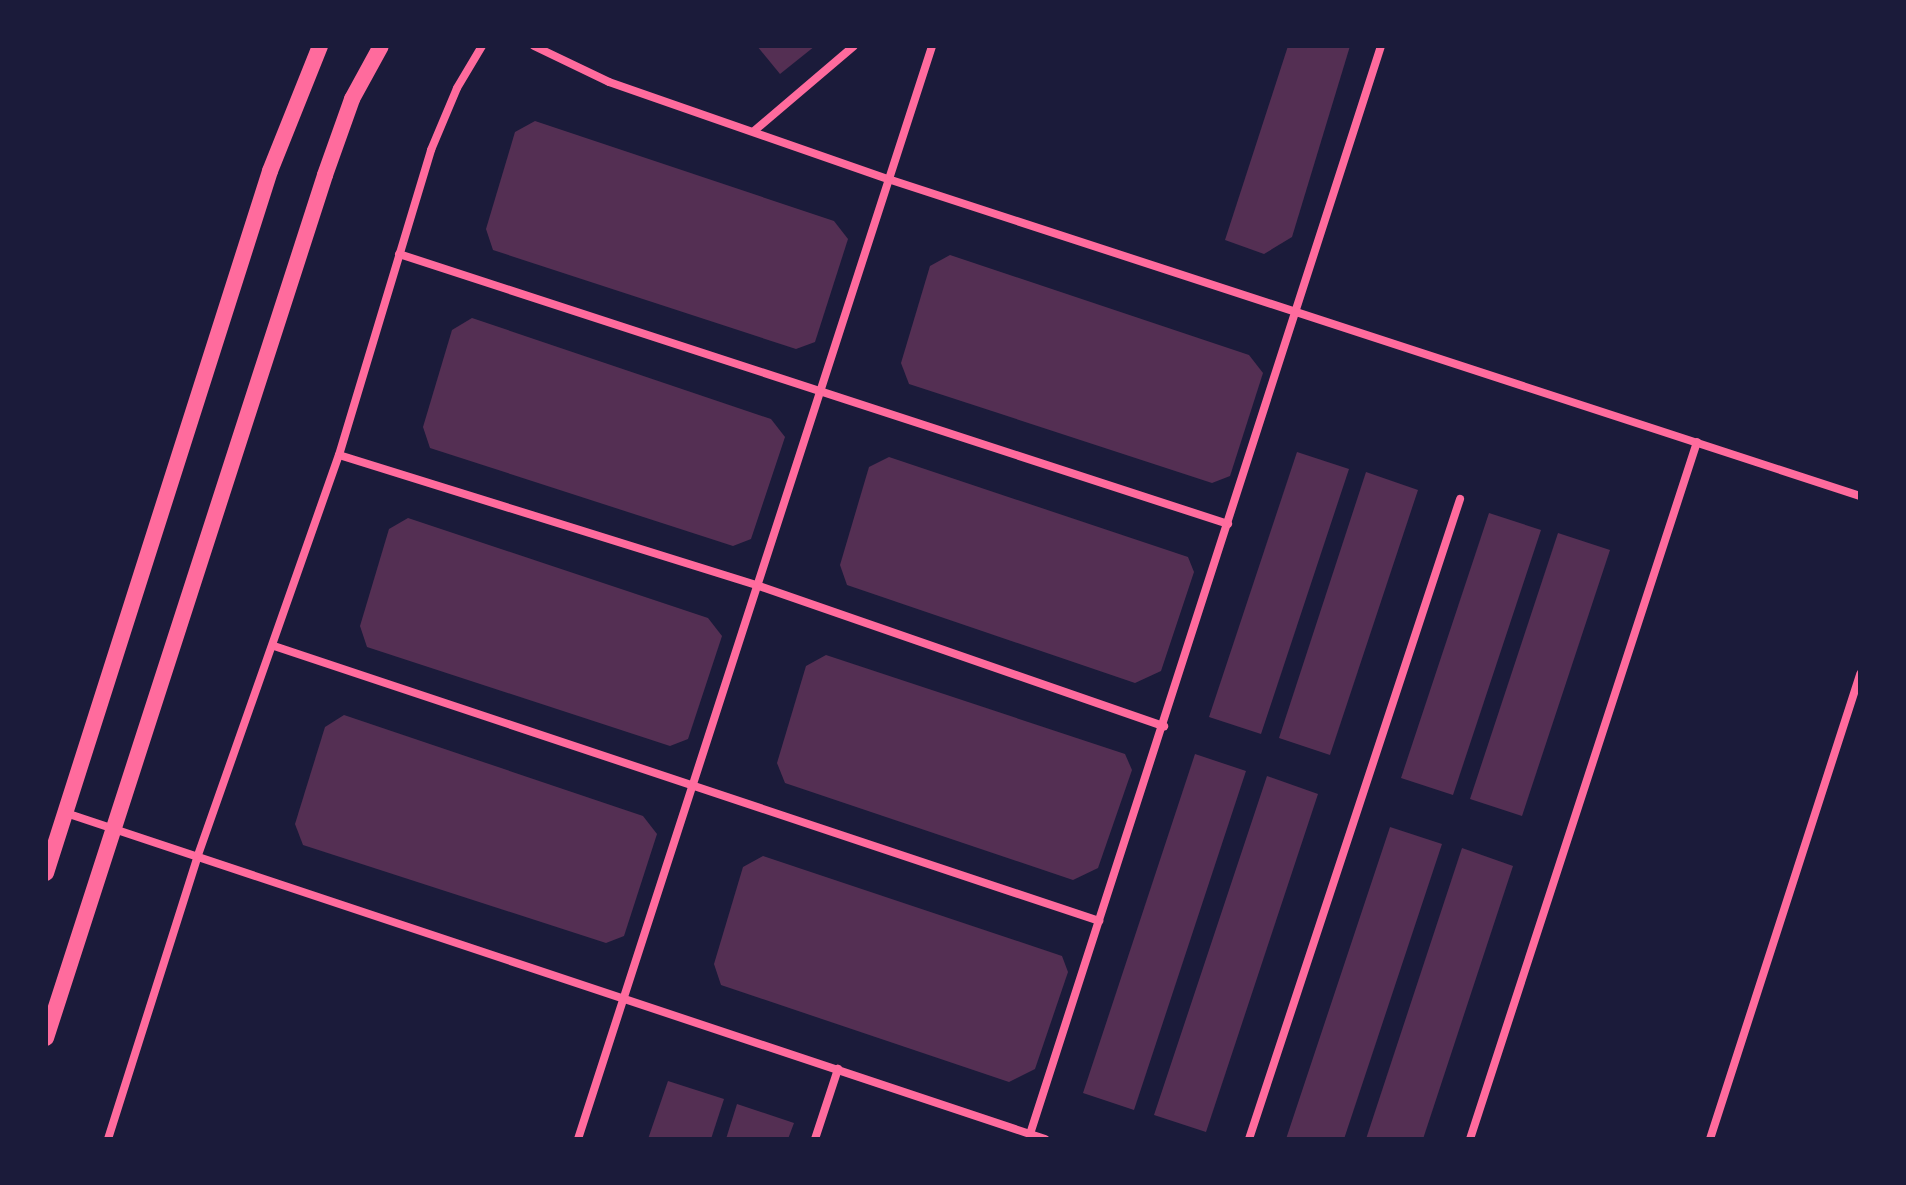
<!DOCTYPE html>
<style>
body{margin:0}
#map{position:relative;width:1906px;height:1185px;overflow:hidden;background:#1b1b3a;font-family:Arial,sans-serif}
div>[style]{position:absolute}
.building>*{inset:0;background:#542f53}
.minor>*{height:8px;margin:-4px;padding:0 4px;transform-origin:4px;border-radius:4px;background:#ff6b9d}
.secondary>*{height:16px;margin:-8px;padding:0 8px;transform-origin:8px;border-radius:8px;background:#ff6b9d}
span{translate:-50% -50%;white-space:nowrap;text-align:center;line-height:1.15;-webkit-text-stroke:6px #1b1b3a;paint-order:stroke}
.frame{position:absolute;inset:0;border:48px solid #1b1b3a;pointer-events:none}
</style>
<div id="map">
<div class="building">
<i style="clip-path:polygon(757px 46px,815px 46px,780px 74px)"></i>
<i style="clip-path:polygon(1288px 46px,1350px 46px,1292px 237px,1264px 254px,1225px 240px)"></i>
<i style="clip-path:polygon(535px 121px,834px 221px,848px 239px,815px 342px,796px 349px,493px 250px,486px 229px,515px 132px)"></i>
<i style="clip-path:polygon(950px 255px,1249px 355px,1263px 373px,1230px 476px,1212px 483px,909px 384px,901px 363px,930px 266px)"></i>
<i style="clip-path:polygon(472px 318px,771px 419px,785px 437px,751px 539px,733px 546px,430px 448px,423px 427px,452px 330px)"></i>
<i style="clip-path:polygon(1297px 452px,1349px 469px,1261px 734px,1209px 717px)"></i>
<i style="clip-path:polygon(889px 457px,1188px 557px,1194px 572px,1161px 671px,1135px 683px,847px 585px,840px 565px,869px 467px)"></i>
<i style="clip-path:polygon(1366px 472px,1418px 490px,1330px 755px,1279px 738px)"></i>
<i style="clip-path:polygon(1489px 513px,1541px 530px,1453px 795px,1401px 778px)"></i>
<i style="clip-path:polygon(408px 518px,708px 618px,722px 636px,688px 739px,670px 746px,367px 647px,360px 626px,389px 529px)"></i>
<i style="clip-path:polygon(1558px 533px,1610px 550px,1522px 816px,1470px 799px)"></i>
<i style="clip-path:polygon(826px 655px,1125px 754px,1132px 770px,1098px 868px,1073px 880px,785px 783px,777px 763px,806px 666px)"></i>
<i style="clip-path:polygon(344px 715px,643px 816px,657px 834px,624px 936px,606px 943px,303px 845px,295px 824px,325px 727px)"></i>
<i style="clip-path:polygon(1195px 754px,1246px 771px,1134px 1110px,1083px 1093px)"></i>
<i style="clip-path:polygon(1267px 776px,1318px 794px,1206px 1132px,1154px 1115px)"></i>
<i style="clip-path:polygon(1390px 827px,1442px 844px,1344px 1139px,1286px 1139px)"></i>
<i style="clip-path:polygon(1462px 848px,1513px 866px,1423px 1139px,1366px 1139px)"></i>
<i style="clip-path:polygon(763px 856px,1062px 956px,1068px 972px,1035px 1069px,1009px 1082px,721px 985px,714px 964px,743px 867px)"></i>
<i style="clip-path:polygon(668px 1081px,724px 1099px,711px 1139px,648px 1139px)"></i>
<i style="clip-path:polygon(737px 1104px,794px 1123px,788px 1139px,726px 1139px)"></i>
</div>
<div class="minor">
<i style="left:534px;top:46px;width:83px;rotate:25.6deg"></i>
<i style="left:609px;top:82px;width:295px;rotate:19.2deg"></i>
<i style="left:888px;top:179px;width:1022px;rotate:18.06deg"></i>
<i style="left:754px;top:131px;width:131px;rotate:-40.4deg"></i>
<i style="left:399px;top:254px;width:872px;rotate:18.04deg"></i>
<i style="left:339px;top:455px;width:437px;rotate:17.3deg"></i>
<i style="left:756px;top:585px;width:432px;rotate:19.1deg"></i>
<i style="left:274px;top:646px;width:870px;rotate:18.43deg"></i>
<i style="left:66px;top:813px;width:1032px;rotate:18.42deg"></i>
<i style="left:1030px;top:1134px;width:1143px;rotate:-72.12deg"></i>
<i style="left:108px;top:1139px;width:298px;rotate:-72.4deg"></i>
<i style="left:198px;top:855px;width:424px;rotate:-70.6deg"></i>
<i style="left:339px;top:455px;width:319px;rotate:-73.2deg"></i>
<i style="left:431px;top:150px;width:67px;rotate:-67.2deg"></i>
<i style="left:457px;top:88px;width:49px;rotate:-59.2deg"></i>
<i style="left:578px;top:1139px;width:1149px;rotate:-72.05deg"></i>
<i style="left:815px;top:1139px;width:74px;rotate:-71.8deg"></i>
<i style="left:1249px;top:1139px;width:674px;rotate:-71.75deg"></i>
<i style="left:1470px;top:1139px;width:733px;rotate:-71.96deg"></i>
<i style="left:1710px;top:1139px;width:489px;rotate:-72.1deg"></i>
</div>
<div class="secondary">
<i style="left:46px;top:873px;width:737px;rotate:-72.3deg"></i>
<i style="left:270px;top:171px;width:135px;rotate:-68.2deg"></i>
<i style="left:46px;top:1038px;width:907px;rotate:-72.08deg"></i>
<i style="left:325px;top:175px;width:81px;rotate:-70.4deg"></i>
<i style="left:352px;top:99px;width:60px;rotate:-61.3deg"></i>
</div>
<div class="frame"></div>
</div>
